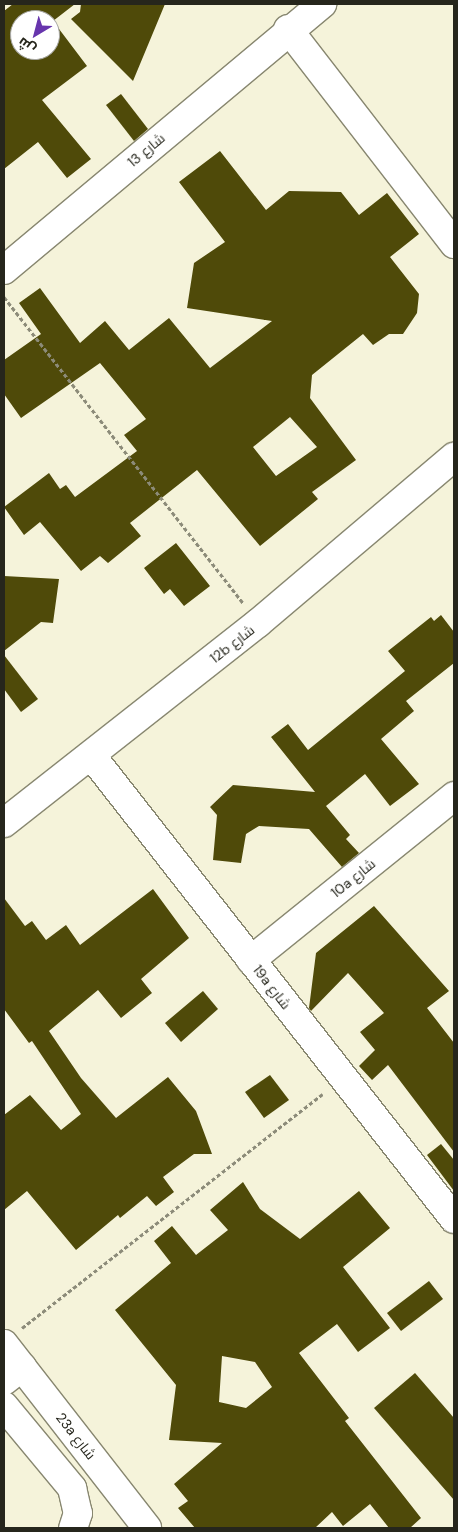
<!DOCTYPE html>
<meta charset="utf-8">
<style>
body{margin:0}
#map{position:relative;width:458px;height:1532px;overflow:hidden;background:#f5f3da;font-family:"DM Sans",Cairo,sans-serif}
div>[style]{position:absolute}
.building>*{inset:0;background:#4f4a09}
.path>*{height:3px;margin-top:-1.5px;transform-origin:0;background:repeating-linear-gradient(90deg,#8c8b79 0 4px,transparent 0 6.5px)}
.roads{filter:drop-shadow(1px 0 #888770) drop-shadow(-1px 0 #888770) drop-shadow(0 1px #888770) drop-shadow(0 -1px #888770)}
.minor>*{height:28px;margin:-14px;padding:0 14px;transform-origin:14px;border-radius:14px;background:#fff}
span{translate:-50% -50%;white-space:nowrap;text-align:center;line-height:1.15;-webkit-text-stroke:5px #fff;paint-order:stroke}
.street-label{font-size:14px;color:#26261c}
.frame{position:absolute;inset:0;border:5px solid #26261c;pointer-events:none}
.north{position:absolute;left:10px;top:10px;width:50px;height:50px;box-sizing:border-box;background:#fff;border:1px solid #a8a8a4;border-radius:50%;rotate:217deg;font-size:14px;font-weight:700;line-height:20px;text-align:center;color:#26261c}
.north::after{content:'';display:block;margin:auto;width:18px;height:22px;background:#6735ad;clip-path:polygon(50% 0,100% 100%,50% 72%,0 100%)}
</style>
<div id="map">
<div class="building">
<i style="clip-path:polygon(evenodd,13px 4px,75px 4px,53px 21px,87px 66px,42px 100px,91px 159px,67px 178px,38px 142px,4px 169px,4px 11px,13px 4px,20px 20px,50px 20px,50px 50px,20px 50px,20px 20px)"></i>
<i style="clip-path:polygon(81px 4px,165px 4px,133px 81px,71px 19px,80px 12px)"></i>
<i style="clip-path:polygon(121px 94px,148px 129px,134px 141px,106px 105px)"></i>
<i style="clip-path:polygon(evenodd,220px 151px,266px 210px,289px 191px,341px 192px,359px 215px,387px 193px,419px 234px,390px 257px,419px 294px,417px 313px,403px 334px,389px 334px,373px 345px,363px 334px,312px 375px,310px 398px,356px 460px,312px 492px,318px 499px,260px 546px,197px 470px,130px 523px,141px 536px,108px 563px,100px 556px,81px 571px,40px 522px,24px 535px,4px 507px,49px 473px,60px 489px,66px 485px,75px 497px,137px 451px,124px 435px,146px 419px,100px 363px,21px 418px,4px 394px,4px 360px,41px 334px,19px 303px,40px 288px,80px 343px,105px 321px,129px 350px,169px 318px,210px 368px,272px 321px,187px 308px,194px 263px,225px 242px,179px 182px,220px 151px,290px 417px,317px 447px,276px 476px,253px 447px,290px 417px)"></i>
<i style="clip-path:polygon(176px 543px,210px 586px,184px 606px,170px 589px,164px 594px,144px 568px)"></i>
<i style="clip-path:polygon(4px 576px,59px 579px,53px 623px,41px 622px,4px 651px)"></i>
<i style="clip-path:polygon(441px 615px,454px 632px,454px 663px,406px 701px,414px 711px,381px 739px,419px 784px,390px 806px,365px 774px,326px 806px,350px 835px,346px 839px,359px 853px,342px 867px,309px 829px,259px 826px,246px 834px,241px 863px,213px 860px,217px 815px,210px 807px,233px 785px,315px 792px,271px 737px,288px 724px,308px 750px,405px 671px,388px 651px,431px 617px,434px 621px)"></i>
<i style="clip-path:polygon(4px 655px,38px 699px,21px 712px,4px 689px)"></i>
<i style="clip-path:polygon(153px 889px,189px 938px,141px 979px,152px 993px,121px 1018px,98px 990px,49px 1031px,81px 1078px,116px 1118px,168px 1077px,196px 1111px,212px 1154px,194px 1154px,163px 1177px,174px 1192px,156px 1206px,147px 1196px,120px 1218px,118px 1215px,76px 1250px,27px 1191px,4px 1210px,4px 1115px,30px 1095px,61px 1130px,81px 1114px,32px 1041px,29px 1043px,4px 1009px,4px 898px,25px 926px,32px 921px,46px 940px,66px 925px,80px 945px)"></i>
<i style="clip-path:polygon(374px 906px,449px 991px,427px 1008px,454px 1043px,454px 1152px,388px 1065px,372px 1080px,359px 1066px,375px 1050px,360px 1032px,384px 1013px,348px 973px,311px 1011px,309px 1008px,316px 953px)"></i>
<i style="clip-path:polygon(203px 991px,218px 1009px,181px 1042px,165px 1023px)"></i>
<i style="clip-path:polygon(270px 1075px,289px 1100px,264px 1118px,245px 1092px)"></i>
<i style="clip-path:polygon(441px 1144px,454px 1160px,454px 1191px,427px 1155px)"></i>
<i style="clip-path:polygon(evenodd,243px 1182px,260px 1209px,300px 1239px,359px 1191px,390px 1228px,343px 1267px,390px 1328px,358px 1352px,337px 1324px,299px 1353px,349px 1418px,345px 1421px,421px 1518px,410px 1528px,389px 1528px,370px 1504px,343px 1526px,332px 1512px,315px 1528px,195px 1528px,178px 1508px,188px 1501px,174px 1484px,222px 1443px,169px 1440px,176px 1385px,115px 1310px,171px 1263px,154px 1241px,172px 1226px,196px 1255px,228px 1230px,210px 1210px,243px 1182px,222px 1356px,255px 1362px,272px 1387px,246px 1408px,219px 1402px,222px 1356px)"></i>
<i style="clip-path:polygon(429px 1281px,443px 1299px,401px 1331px,387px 1313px)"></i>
<i style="clip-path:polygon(415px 1373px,454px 1418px,454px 1500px,374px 1408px)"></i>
</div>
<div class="path">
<i style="left:4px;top:297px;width:388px;rotate:52deg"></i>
<i style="left:22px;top:1328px;width:381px;rotate:-37.9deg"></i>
</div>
<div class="roads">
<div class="minor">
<i style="left:288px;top:29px;width:272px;rotate:52.3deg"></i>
<i style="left:4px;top:270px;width:415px;rotate:-39.9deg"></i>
<i style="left:91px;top:755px;width:589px;rotate:51.96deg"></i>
<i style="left:4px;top:823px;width:323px;rotate:-38.2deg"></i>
<i style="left:258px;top:623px;width:257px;rotate:-40.3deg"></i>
<i style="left:251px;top:960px;width:261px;rotate:-38.9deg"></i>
<i style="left:4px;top:1344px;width:233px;rotate:52.1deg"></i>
<i style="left:4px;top:1381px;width:23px;rotate:-38deg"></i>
<i style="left:4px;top:1406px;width:107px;rotate:50.3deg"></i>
<i style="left:72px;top:1488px;width:26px;rotate:77deg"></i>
<i style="left:78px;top:1513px;width:16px;rotate:108deg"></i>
</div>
</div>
<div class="street-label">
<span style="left:146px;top:150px;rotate:-40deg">شارع 13</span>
<span style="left:232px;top:644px;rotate:-38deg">12b شارع</span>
<span style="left:353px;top:878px;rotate:-39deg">10a شارع</span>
<span style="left:272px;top:987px;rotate:52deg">19a شارع</span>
<span style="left:76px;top:1436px;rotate:52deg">23a شارع</span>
</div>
<div class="frame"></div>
<div class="north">ش</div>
</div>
